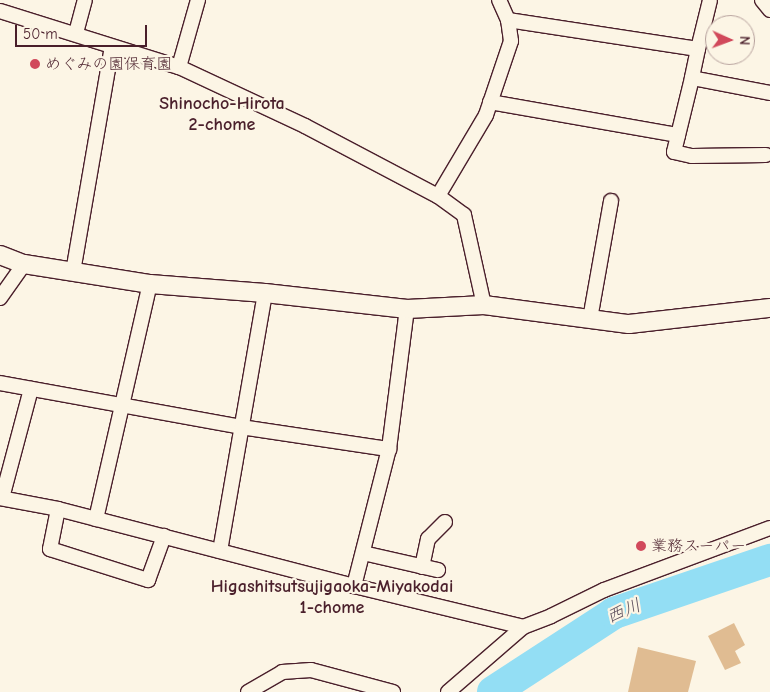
<!DOCTYPE html>
<meta charset="utf-8">
<style>
body{margin:0}
#map{position:relative;width:770px;height:692px;overflow:hidden;background:#fcf5e5;font-family:"Comic Neue","Klee One",sans-serif}
div>[style]{position:absolute}
.river>*{height:32px;margin:-16px;padding:0 16px;transform-origin:16px;border-radius:16px;background:#93def4}
.building>*{inset:0;background:#e0bc92}
.roads{filter:drop-shadow(1px 0 #4a1f2b) drop-shadow(-1px 0 #4a1f2b) drop-shadow(0 1px #4a1f2b) drop-shadow(0 -1px #4a1f2b)}
.minor>*{height:14px;margin:-7px;padding:0 7px;transform-origin:7px;border-radius:7px;background:#fcf5e5}
.tertiary>*{height:18px;margin:-9px;padding:0 9px;transform-origin:9px;border-radius:9px;background:#fcf5e5}
.dots>*{width:14px;height:14px;translate:-50% -50%;box-sizing:border-box;border:2px solid #fcf5e5;border-radius:50%}
span{translate:-50% -50%;white-space:nowrap;text-align:center;line-height:1.15;-webkit-text-stroke:4.5px #fcf5e5;paint-order:stroke}
.poi-label{font-size:16px;color:#4a1f2b}
.left{translate:0 -50%;text-align:left}
.neighbourhood-label{font-size:18px;color:#4a1f2b;font-weight:700}
.water-label{font-size:18px;color:#5c4f5d;font-style:italic}
.north{position:absolute;left:705px;top:15px;width:50px;height:50px;box-sizing:border-box;background:#fcf5e5;border:1px solid #b59f9b;border-radius:50%;rotate:92deg;font-size:14px;font-weight:700;line-height:20px;text-align:center;color:#4a1f2b}
.north::after{content:'';display:block;margin:auto;width:18px;height:22px;background:#d1495b;clip-path:polygon(50% 0,100% 100%,50% 72%,0 100%)}
.scale{position:absolute;left:15px;top:25px;width:132px;height:22px;box-sizing:border-box;border:2px solid #4a1f2b;border-top:0;padding-left:6px;font-size:15px;line-height:18px;white-space:nowrap;color:#4a1f2b;-webkit-text-stroke:4px #fcf5e5;paint-order:stroke}
</style>
<div id="map">
<div class="river">
<i style="left:493px;top:692px;width:145px;rotate:-33.1deg"></i>
<i style="left:614px;top:613px;width:165px;rotate:-18.8deg"></i>
</div>
<div class="building">
<i style="clip-path:polygon(734px 623px,745px 645px,735px 651px,741px 663px,725px 670px,708px 636px)"></i>
<i style="clip-path:polygon(638px 647px,696px 661px,688px 692px,628px 692px)"></i>
</div>
<div class="roads">
<div class="minor">
<i style="left:762px;top:0;width:13px;rotate:51deg"></i>
<i style="left:0;top:11px;width:188px;rotate:17.4deg"></i>
<i style="left:179px;top:67px;width:139px;rotate:25.1deg"></i>
<i style="left:305px;top:126px;width:150px;rotate:27.8deg"></i>
<i style="left:438px;top:196px;width:32px;rotate:36deg"></i>
<i style="left:464px;top:215px;width:92px;rotate:77.5deg"></i>
<i style="left:508px;top:20px;width:192px;rotate:8.7deg"></i>
<i style="left:698px;top:49px;width:30px;rotate:102deg"></i>
<i style="left:692px;top:78px;width:79px;rotate:10.9deg"></i>
<i style="left:76px;top:33px;width:34px;rotate:-75deg"></i>
<i style="left:698px;top:49px;width:50px;rotate:-76.2deg"></i>
<i style="left:179px;top:67px;width:70px;rotate:-74.2deg"></i>
<i style="left:692px;top:78px;width:76px;rotate:103.7deg"></i>
<i style="left:674px;top:152px;width:18px;rotate:13deg"></i>
<i style="left:692px;top:156px;width:74px;rotate:-0.8deg"></i>
<i style="left:490px;top:102px;width:191px;rotate:10deg"></i>
<i style="left:438px;top:196px;width:94px;rotate:-59.3deg"></i>
<i style="left:486px;top:115px;width:78px;rotate:-71.3deg"></i>
<i style="left:511px;top:41px;width:21px;rotate:-98deg"></i>
<i style="left:508px;top:20px;width:22px;rotate:-114deg"></i>
<i style="left:73px;top:272px;width:228px;rotate:-80.2deg"></i>
<i style="left:0;top:298px;width:42px;rotate:-54.8deg"></i>
<i style="left:590px;top:319px;width:120px;rotate:-79.9deg"></i>
<i style="left:0;top:383px;width:245px;rotate:10.3deg"></i>
<i style="left:241px;top:427px;width:150px;rotate:8.5deg"></i>
<i style="left:0;top:498px;width:59px;rotate:10.7deg"></i>
<i style="left:58px;top:509px;width:306px;rotate:14.6deg"></i>
<i style="left:354px;top:586px;width:174px;rotate:13.6deg"></i>
<i style="left:2px;top:498px;width:113px;rotate:-75.1deg"></i>
<i style="left:58px;top:509px;width:41px;rotate:101.3deg"></i>
<i style="left:50px;top:549px;width:103px;rotate:17.6deg"></i>
<i style="left:148px;top:580px;width:47px;rotate:-70deg"></i>
<i style="left:96px;top:519px;width:241px;rotate:-77.1deg"></i>
<i style="left:220px;top:551px;width:262px;rotate:-80.1deg"></i>
<i style="left:363px;top:553px;width:77px;rotate:12.8deg"></i>
<i style="left:422px;top:567px;width:29px;rotate:-78deg"></i>
<i style="left:428px;top:539px;width:24px;rotate:-45deg"></i>
<i style="left:354px;top:586px;width:141px;rotate:-75.7deg"></i>
<i style="left:389px;top:449px;width:141px;rotate:-82.7deg"></i>
<i style="left:248px;top:692px;width:39px;rotate:-30deg"></i>
<i style="left:282px;top:672px;width:29px;rotate:-4deg"></i>
<i style="left:311px;top:670px;width:85px;rotate:15deg"></i>
<i style="left:448px;top:692px;width:99px;rotate:-40.9deg"></i>
<i style="left:523px;top:627px;width:30px;rotate:-21deg"></i>
<i style="left:551px;top:616px;width:59px;rotate:-26.1deg"></i>
<i style="left:604px;top:590px;width:177px;rotate:-20.5deg"></i>
</div>
<div class="tertiary">
<i style="left:0;top:255px;width:26px;rotate:21deg"></i>
<i style="left:24px;top:264px;width:128px;rotate:9deg"></i>
<i style="left:150px;top:284px;width:115px;rotate:4.5deg"></i>
<i style="left:265px;top:293px;width:143px;rotate:6.4deg"></i>
<i style="left:407px;top:309px;width:77px;rotate:-3deg"></i>
<i style="left:484px;top:305px;width:146px;rotate:7.5deg"></i>
<i style="left:629px;top:324px;width:142px;rotate:-6.5deg"></i>
</div>
</div>
<div class="dots">
<i style="left:35px;top:64px;background:#d1495b"></i>
<i style="left:641px;top:546px;background:#d1495b"></i>
</div>
<div class="poi-label">
<span class="left" style="left:45px;top:64px">めぐみの園保育園</span>
<span class="left" style="left:651px;top:546px">業務スーパー</span>
</div>
<div class="neighbourhood-label">
<span style="left:222px;top:115px">Shinocho-Hirota<br>2-chome</span>
<span style="left:332px;top:598px">Higashitsutsujigaoka-Miyakodai<br>1-chome</span>
</div>
<div class="water-label">
<span style="left:624px;top:612px;rotate:-23deg">西川</span>
</div>
<div class="north">N</div>
<div class="scale">50 m</div>
</div>
